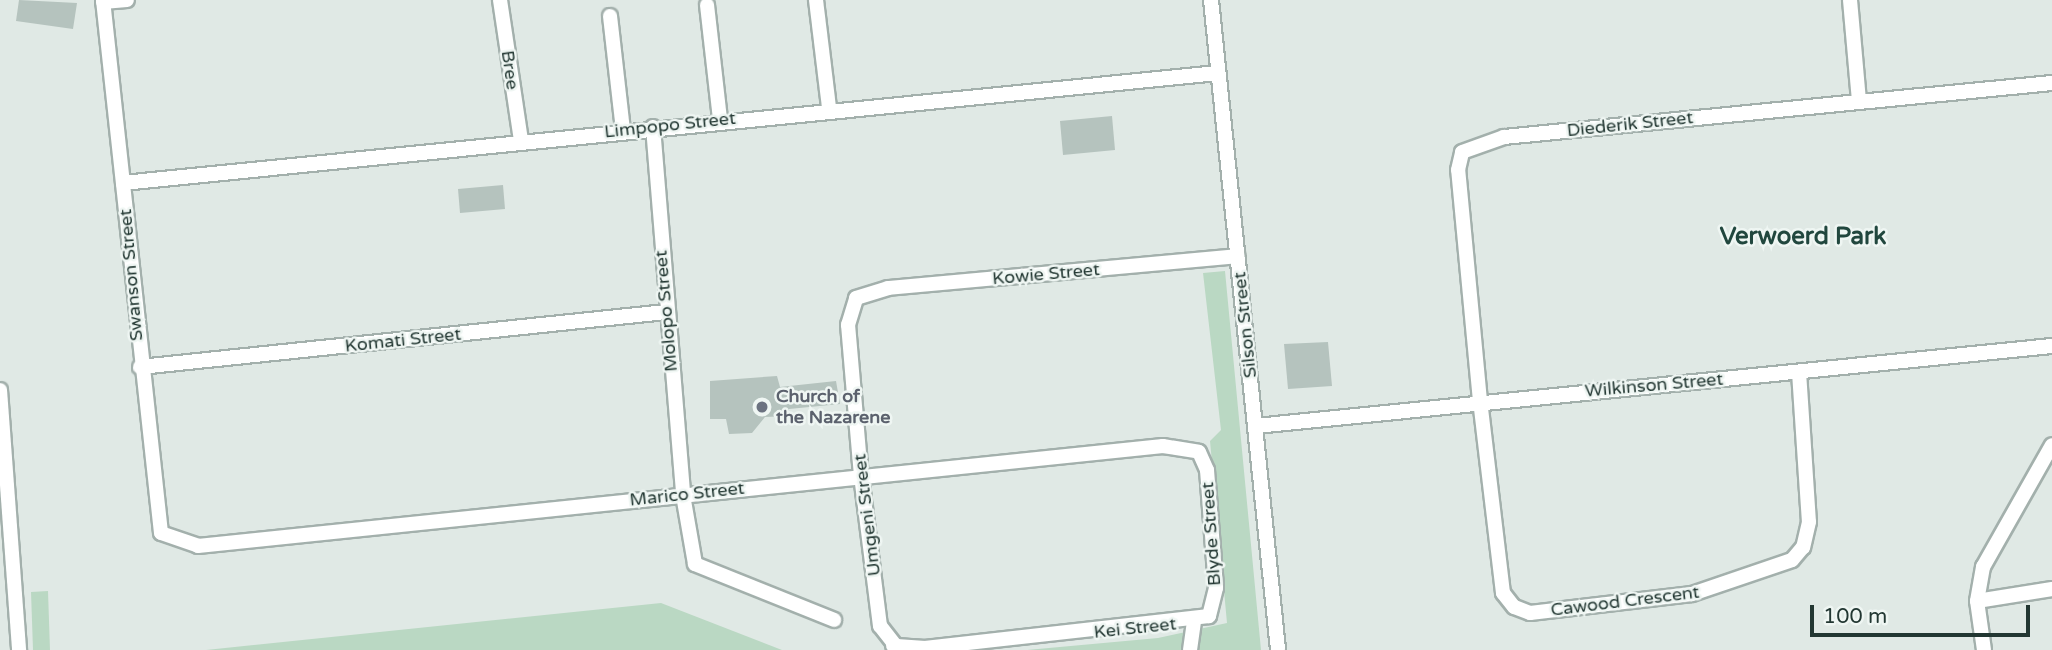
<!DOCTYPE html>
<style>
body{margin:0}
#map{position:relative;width:2052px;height:650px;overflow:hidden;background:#e0e9e5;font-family:"Varela Round",sans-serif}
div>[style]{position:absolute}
.green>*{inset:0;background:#bad8c3}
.building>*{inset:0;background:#b5c3be}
.roads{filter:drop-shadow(2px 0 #a3b0ac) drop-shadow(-2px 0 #a3b0ac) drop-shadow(0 2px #a3b0ac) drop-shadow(0 -2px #a3b0ac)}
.minor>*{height:14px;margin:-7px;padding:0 7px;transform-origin:7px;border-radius:7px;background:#fff}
.dots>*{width:19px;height:19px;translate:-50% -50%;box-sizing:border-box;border:4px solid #eff6f3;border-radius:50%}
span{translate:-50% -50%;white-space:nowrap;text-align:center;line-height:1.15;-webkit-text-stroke:5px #eff6f3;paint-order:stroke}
.street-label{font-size:18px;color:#223732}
.worship-label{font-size:18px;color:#5b616d;font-weight:700}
.left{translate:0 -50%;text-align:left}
.district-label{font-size:24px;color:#21473e;font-weight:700}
.scale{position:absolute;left:1810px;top:605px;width:220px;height:32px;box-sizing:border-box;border:4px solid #223732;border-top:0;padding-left:9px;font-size:21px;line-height:24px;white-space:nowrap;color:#223732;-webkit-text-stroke:5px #eff6f3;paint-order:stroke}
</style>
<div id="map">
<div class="green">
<i style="clip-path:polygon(1225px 271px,1261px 650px,1027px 650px,1158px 638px,1227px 623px,1210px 441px,1221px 430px,1203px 273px)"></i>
<i style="clip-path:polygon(48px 591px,50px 650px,33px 650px,31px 592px)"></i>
<i style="clip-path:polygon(661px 603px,782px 650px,206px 650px)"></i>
</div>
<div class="building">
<i style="clip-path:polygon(19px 0,77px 3px,73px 29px,16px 21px)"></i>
<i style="clip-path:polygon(1112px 116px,1115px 150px,1063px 155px,1060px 121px)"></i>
<i style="clip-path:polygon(503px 185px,505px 209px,460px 213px,458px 189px)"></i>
<i style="clip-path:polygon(1328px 342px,1332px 386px,1288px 389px,1284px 344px)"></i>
<i style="clip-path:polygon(777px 376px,780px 387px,836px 381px,840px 404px,789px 409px,789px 416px,765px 417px,752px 433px,729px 434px,726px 419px,710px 419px,710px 381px)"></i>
</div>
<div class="roads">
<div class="minor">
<i style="left:103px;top:0;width:536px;rotate:83.79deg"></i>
<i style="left:161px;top:533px;width:39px;rotate:19deg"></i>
<i style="left:198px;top:546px;width:970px;rotate:-5.92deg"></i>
<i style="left:1163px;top:446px;width:36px;rotate:9deg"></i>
<i style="left:1199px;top:452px;width:20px;rotate:66deg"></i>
<i style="left:1207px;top:470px;width:118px;rotate:85.6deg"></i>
<i style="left:1216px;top:588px;width:29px;rotate:104deg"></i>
<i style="left:1209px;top:616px;width:286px;rotate:173.6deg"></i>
<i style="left:925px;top:648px;width:32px;rotate:-176deg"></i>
<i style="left:500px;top:0;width:142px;rotate:81.5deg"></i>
<i style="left:816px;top:0;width:109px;rotate:83.1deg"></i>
<i style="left:1211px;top:0;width:653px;rotate:84.11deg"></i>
<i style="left:1850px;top:0;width:100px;rotate:84.9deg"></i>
<i style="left:103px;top:2px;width:24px;rotate:-5deg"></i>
<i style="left:707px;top:5px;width:115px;rotate:83.5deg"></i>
<i style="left:610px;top:16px;width:115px;rotate:83.5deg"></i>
<i style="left:653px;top:127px;width:369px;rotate:85.3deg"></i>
<i style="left:683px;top:495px;width:70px;rotate:80.1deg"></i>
<i style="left:695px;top:564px;width:150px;rotate:21.9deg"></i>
<i style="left:123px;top:183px;width:1100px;rotate:-5.74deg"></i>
<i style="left:140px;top:367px;width:529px;rotate:-5.97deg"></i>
<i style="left:1799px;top:372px;width:150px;rotate:86.2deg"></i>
<i style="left:1809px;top:522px;width:26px;rotate:103deg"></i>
<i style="left:1803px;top:547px;width:17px;rotate:130deg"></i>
<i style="left:1792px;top:560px;width:106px;rotate:161.2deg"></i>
<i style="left:1692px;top:594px;width:163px;rotate:173.3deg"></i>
<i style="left:1530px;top:613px;width:17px;rotate:-159deg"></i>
<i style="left:1514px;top:607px;width:18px;rotate:-128deg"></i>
<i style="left:1503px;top:593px;width:193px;rotate:-96.8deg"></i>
<i style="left:1480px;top:401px;width:232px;rotate:-95.4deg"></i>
<i style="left:1458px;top:170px;width:18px;rotate:-77deg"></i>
<i style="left:1462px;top:152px;width:45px;rotate:-19.7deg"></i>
<i style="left:1504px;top:137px;width:551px;rotate:-5.63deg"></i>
<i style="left:0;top:390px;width:261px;rotate:85.8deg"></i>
<i style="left:1256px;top:426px;width:800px;rotate:-5.74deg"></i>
<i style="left:1977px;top:601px;width:76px;rotate:-9.1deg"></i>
<i style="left:899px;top:650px;width:31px;rotate:-128deg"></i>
<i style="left:880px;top:626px;width:151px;rotate:-97.2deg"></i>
<i style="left:861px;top:476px;width:152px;rotate:-94.9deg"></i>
<i style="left:848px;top:325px;width:28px;rotate:-73deg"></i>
<i style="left:856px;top:298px;width:34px;rotate:-17deg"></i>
<i style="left:888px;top:288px;width:351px;rotate:-5.2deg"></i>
<i style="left:1190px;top:650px;width:28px;rotate:-82deg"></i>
<i style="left:1984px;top:650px;width:49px;rotate:-98.1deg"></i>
<i style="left:1977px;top:601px;width:35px;rotate:-80deg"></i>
<i style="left:1983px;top:567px;width:140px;rotate:-60.5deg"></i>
</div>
</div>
<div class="dots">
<i style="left:762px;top:407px;background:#6b7280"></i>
</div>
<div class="street-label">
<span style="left:510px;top:70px;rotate:82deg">Bree</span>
<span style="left:1630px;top:124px;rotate:-6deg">Diederik Street</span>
<span style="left:670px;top:125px;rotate:-6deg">Limpopo Street</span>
<span style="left:1046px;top:274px;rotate:-5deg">Kowie Street</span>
<span style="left:131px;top:275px;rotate:-95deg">Swanson Street</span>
<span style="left:666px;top:311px;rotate:-95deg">Molopo Street</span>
<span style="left:1245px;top:325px;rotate:-96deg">Silson Street</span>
<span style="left:403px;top:340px;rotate:-6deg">Komati Street</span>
<span style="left:1654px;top:385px;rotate:-5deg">Wilkinson Street</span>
<span style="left:687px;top:494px;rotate:-6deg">Marico Street</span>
<span style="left:867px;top:515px;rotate:-97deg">Umgeni Street</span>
<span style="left:1211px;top:534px;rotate:-94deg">Blyde Street</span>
<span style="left:1625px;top:601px;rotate:-7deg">Cawood Crescent</span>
<span style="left:1135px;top:628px;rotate:-6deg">Kei Street</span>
</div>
<div class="worship-label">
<span class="left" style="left:776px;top:407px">Church of<br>the Nazarene</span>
</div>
<div class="district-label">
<span style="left:1803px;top:237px">Verwoerd Park</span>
</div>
<div class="scale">100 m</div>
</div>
